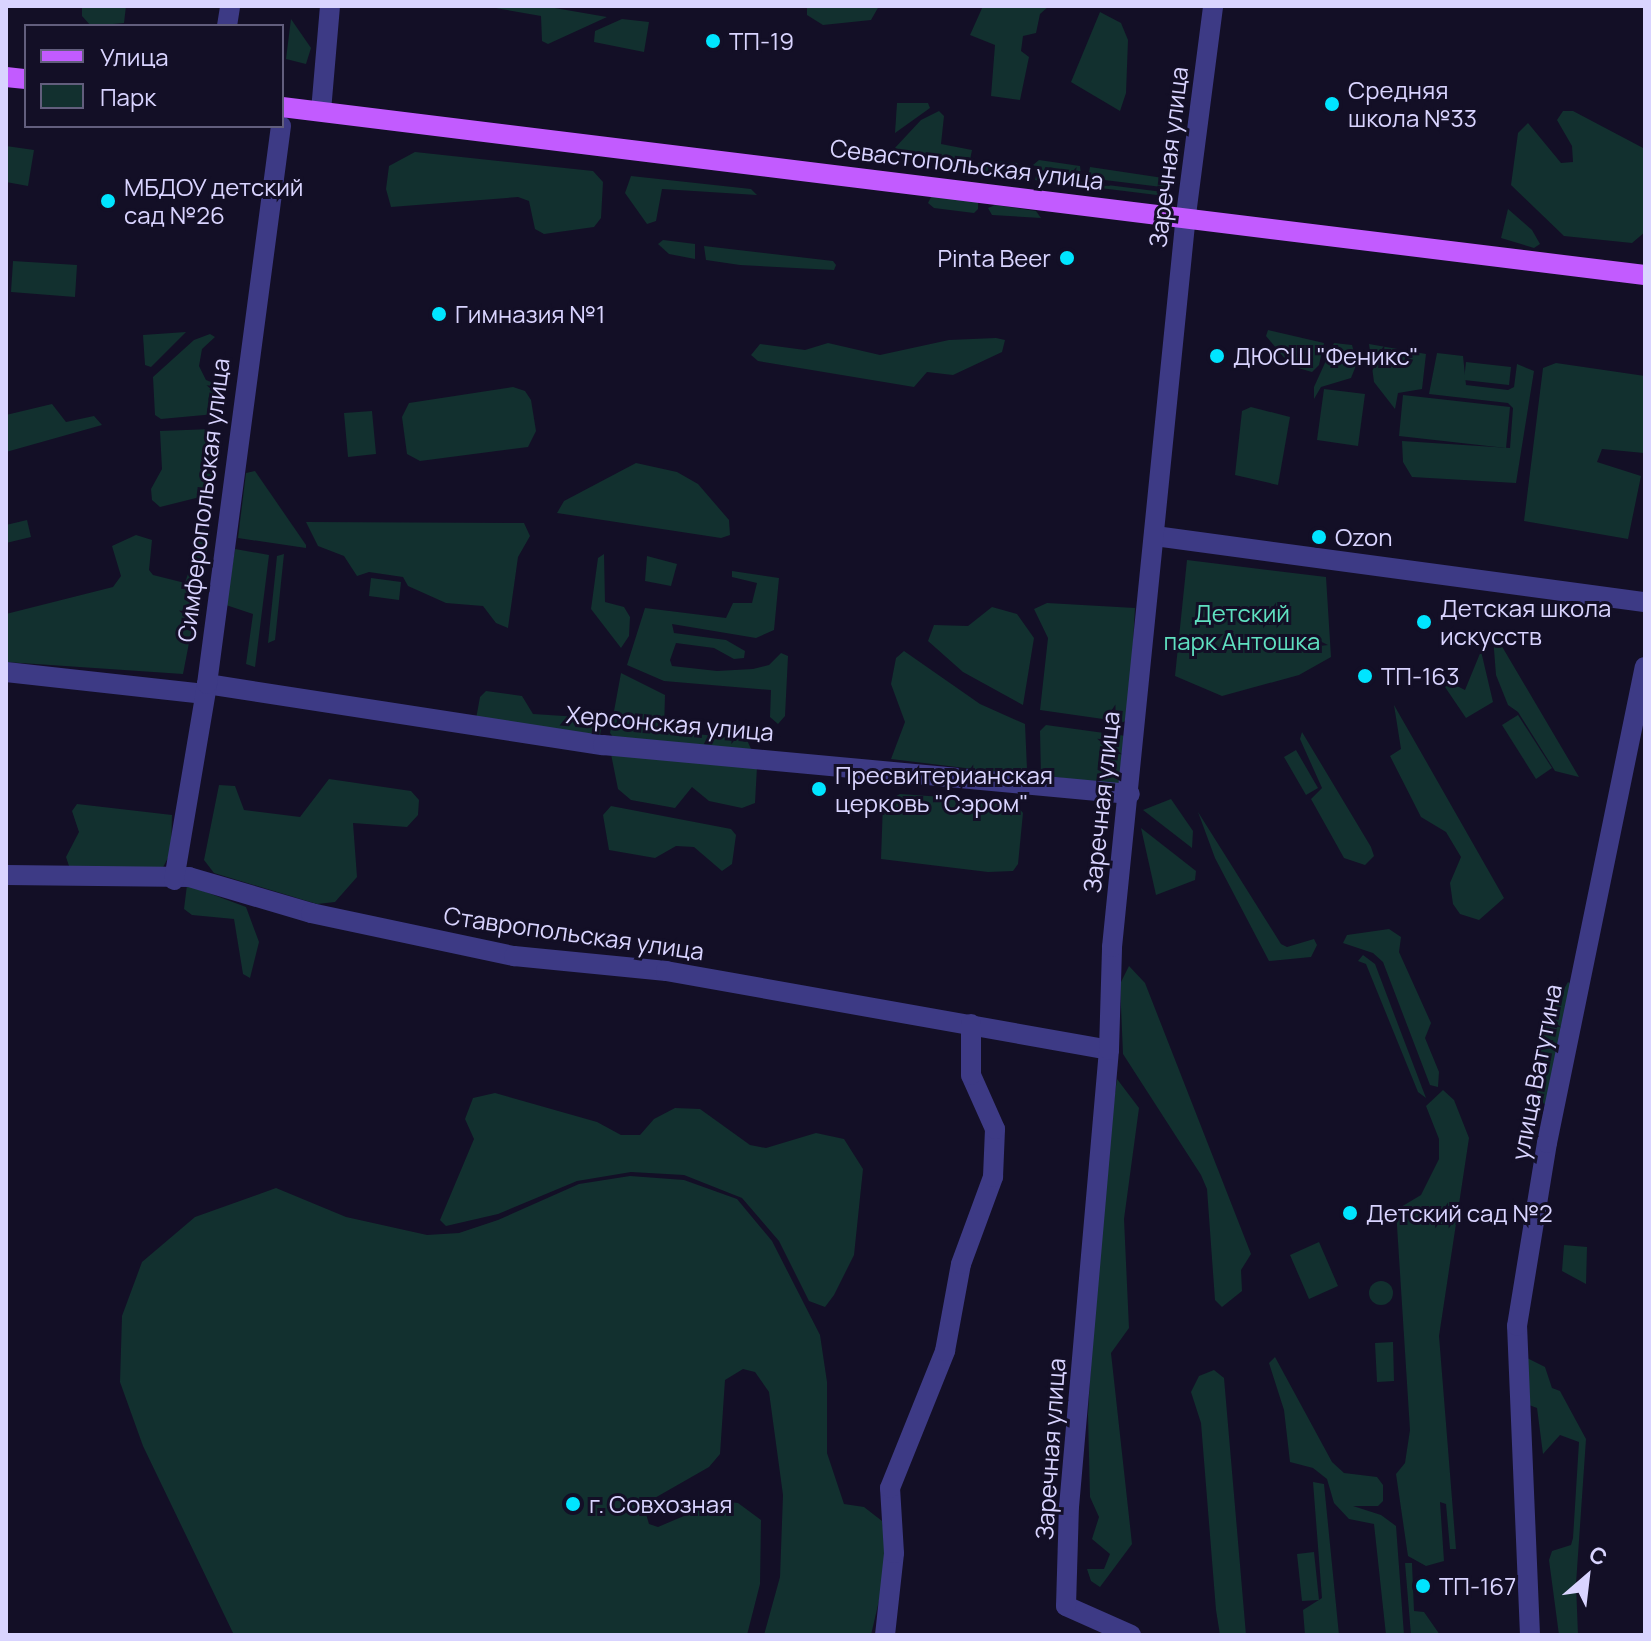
<!DOCTYPE html>
<meta charset="utf-8">
<style>
body{margin:0}
#map{position:relative;width:1651px;height:1641px;overflow:hidden;background:#130f26;font-family:Manrope,sans-serif}
div>[style]{position:absolute}
.green>*{inset:0;background:#12302f}
.round{border-radius:50%}
.minor>*{height:20px;margin:-10px;padding:0 10px;transform-origin:10px;border-radius:10px;background:#3d3a85}
.major>*{height:20px;margin:-10px;padding:0 10px;transform-origin:10px;border-radius:10px;background:#c25bff}
.dots>*{width:22px;height:22px;translate:-50% -50%;box-sizing:border-box;border:4px solid #130f26;border-radius:50%}
span{translate:-50% -50%;white-space:nowrap;text-align:center;line-height:1.15;-webkit-text-stroke:6px #130f26;paint-order:stroke}
.poi-label{font-size:24px;color:#d9d4ff}
.left{translate:0 -50%;text-align:left}
.right{translate:-100% -50%;text-align:right}
.street-label{font-size:24px;color:#d9d4ff}
.park-label{font-size:24px;color:#5fe0c0}
.frame{position:absolute;inset:0;border:8px solid #d9d4ff;pointer-events:none}
.legend{position:absolute;left:24px;top:24px;width:260px;height:104px;box-sizing:border-box;background:#130f26;border:2px solid #625e7d;margin:0;padding:10px 14px;list-style:none;font-size:24px;color:#d9d4ff}
.legend li{display:flex;align-items:center;gap:16px;height:40px}
.legend b{width:40px;border:2px solid #625e7d}
.north{position:absolute;left:1547px;top:1537px;width:80px;height:80px;-webkit-text-stroke:6px #130f26;paint-order:stroke;rotate:28deg;font-size:22px;font-weight:700;line-height:32px;text-align:center;color:#d9d4ff}
.north::after{content:'';display:block;margin:auto;width:28px;height:36px;background:#d9d4ff;clip-path:polygon(50% 0,100% 100%,50% 72%,0 100%)}
</style>
<div id="map">
<div class="green">
<i style="clip-path:polygon(82px 6px,126px 6px,124px 23px,91px 26px,82px 16px)"></i>
<i style="clip-path:polygon(484px 6px,543px 6px,607px 17px,548px 44px,542px 41px,541px 16px)"></i>
<i style="clip-path:polygon(807px 6px,879px 6px,871px 20px,823px 25px,807px 15px)"></i>
<i style="clip-path:polygon(983px 6px,1049px 6px,1040px 14px,1036px 33px,1023px 36px,1021px 51px,1029px 57px,1020px 100px,991px 96px,995px 45px,970px 35px)"></i>
<i style="clip-path:polygon(1100px 12px,1121px 23px,1128px 40px,1126px 93px,1120px 111px,1071px 82px)"></i>
<i style="clip-path:polygon(291px 19px,311px 48px,306px 64px,286px 59px)"></i>
<i style="clip-path:polygon(622px 19px,649px 22px,644px 52px,594px 42px,595px 31px)"></i>
<i style="clip-path:polygon(897px 103px,928px 103px,930px 108px,895px 133px)"></i>
<i style="clip-path:polygon(939px 111px,944px 116px,941px 144px,972px 150px,970px 160px,893px 150px,921px 120px)"></i>
<i style="clip-path:polygon(1563px 111px,1573px 111px,1645px 149px,1645px 232px,1632px 243px,1564px 236px,1511px 185px,1518px 133px,1528px 123px,1561px 163px,1573px 162px,1572px 146px,1557px 120px)"></i>
<i style="clip-path:polygon(6px 146px,34px 150px,28px 186px,6px 182px)"></i>
<i style="clip-path:polygon(415px 152px,593px 171px,603px 182px,601px 218px,594px 227px,544px 234px,535px 229px,529px 201px,518px 197px,391px 207px,386px 189px,389px 166px)"></i>
<i style="clip-path:polygon(984px 160px,1017px 163px,1023px 177px,928px 166px,971px 168px)"></i>
<i style="clip-path:polygon(1039px 160px,1080px 166px,1081px 175px,1038px 170px,1033px 165px)"></i>
<i style="clip-path:polygon(1090px 167px,1170px 179px,1173px 183px,1170px 188px,1088px 178px)"></i>
<i style="clip-path:polygon(631px 176px,751px 189px,757px 195px,662px 189px,656px 221px,647px 224px,625px 193px)"></i>
<i style="clip-path:polygon(1036px 176px,1163px 192px,1165px 196px,1035px 180px)"></i>
<i style="clip-path:polygon(932px 195px,978px 201px,978px 209px,974px 213px,934px 208px,928px 203px)"></i>
<i style="clip-path:polygon(995px 205px,1036px 211px,1041px 218px,992px 215px,988px 208px)"></i>
<i style="clip-path:polygon(1508px 209px,1532px 230px,1540px 244px,1534px 248px,1501px 238px)"></i>
<i style="clip-path:polygon(663px 240px,695px 244px,695px 259px,669px 254px,658px 244px)"></i>
<i style="clip-path:polygon(704px 246px,833px 261px,836px 265px,834px 270px,740px 265px,706px 260px)"></i>
<i style="clip-path:polygon(13px 261px,77px 265px,75px 297px,11px 292px)"></i>
<i style="clip-path:polygon(1268px 330px,1324px 343px,1319px 365px,1312px 372px,1291px 366px,1266px 336px)"></i>
<i style="clip-path:polygon(186px 332px,151px 367px,145px 365px,143px 335px)"></i>
<i style="clip-path:polygon(210px 334px,215px 337px,202px 349px,199px 366px,206px 380px,216px 384px,215px 414px,161px 419px,155px 415px,153px 377px,194px 340px)"></i>
<i style="clip-path:polygon(996px 338px,1005px 340px,1002px 352px,953px 375px,927px 372px,914px 387px,758px 361px,751px 355px,760px 344px,805px 350px,828px 343px,880px 355px,949px 340px)"></i>
<i style="clip-path:polygon(1334px 343px,1352px 345px,1357px 363px,1351px 378px,1321px 387px,1314px 399px,1314px 387px)"></i>
<i style="clip-path:polygon(1369px 344px,1426px 354px,1422px 389px,1398px 393px,1395px 409px,1374px 382px)"></i>
<i style="clip-path:polygon(1437px 353px,1463px 356px,1466px 385px,1508px 390px,1514px 387px,1517px 364px,1534px 371px,1516px 483px,1412px 477px,1403px 462px,1402px 441px,1510px 448px,1513px 408px,1508px 403px,1429px 394px)"></i>
<i style="clip-path:polygon(1466px 362px,1511px 367px,1509px 385px,1464px 380px)"></i>
<i style="clip-path:polygon(1556px 363px,1645px 376px,1644px 453px,1602px 449px,1597px 462px,1641px 476px,1628px 539px,1524px 521px,1543px 368px)"></i>
<i style="clip-path:polygon(513px 387px,525px 391px,531px 400px,536px 431px,528px 447px,420px 461px,407px 454px,402px 417px,409px 403px)"></i>
<i style="clip-path:polygon(1324px 389px,1365px 394px,1358px 446px,1317px 440px)"></i>
<i style="clip-path:polygon(1403px 395px,1510px 407px,1506px 448px,1399px 436px)"></i>
<i style="clip-path:polygon(52px 404px,66px 422px,94px 416px,102px 425px,6px 452px,6px 415px)"></i>
<i style="clip-path:polygon(1251px 407px,1290px 417px,1278px 485px,1235px 475px,1242px 411px)"></i>
<i style="clip-path:polygon(372px 411px,376px 454px,348px 457px,344px 413px)"></i>
<i style="clip-path:polygon(212px 429px,220px 436px,213px 488px,204px 496px,160px 507px,152px 500px,151px 489px,162px 469px,160px 431px)"></i>
<i style="clip-path:polygon(636px 463px,677px 472px,698px 484px,729px 520px,730px 535px,721px 538px,557px 513px,564px 501px)"></i>
<i style="clip-path:polygon(255px 471px,306px 545px,306px 548px,238px 538px,246px 473px)"></i>
<i style="clip-path:polygon(27px 520px,31px 537px,6px 543px,6px 525px)"></i>
<i style="clip-path:polygon(306px 522px,524px 523px,530px 536px,518px 557px,508px 628px,496px 623px,483px 606px,446px 603px,408px 586px,403px 577px,369px 572px,357px 576px,344px 556px,318px 546px)"></i>
<i style="clip-path:polygon(203px 527px,210px 534px,183px 674px,6px 662px,6px 614px,113px 587px,121px 576px,112px 546px,136px 535px,152px 540px,149px 570px,153px 575px,185px 583px)"></i>
<i style="clip-path:polygon(235px 549px,269px 555px,255px 667px,246px 664px,253px 614px,226px 605px)"></i>
<i style="clip-path:polygon(284px 554px,275px 640px,268px 643px,277px 556px)"></i>
<i style="clip-path:polygon(604px 554px,605px 602px,624px 607px,630px 617px,629px 636px,621px 648px,591px 609px,598px 558px)"></i>
<i style="clip-path:polygon(647px 556px,677px 564px,671px 586px,645px 581px)"></i>
<i style="clip-path:polygon(1187px 560px,1326px 577px,1331px 657px,1299px 675px,1222px 696px,1175px 676px)"></i>
<i style="clip-path:polygon(732px 571px,779px 578px,774px 630px,756px 638px,672px 624px,674px 633px,726px 640px,745px 651px,744px 658px,734px 659px,714px 648px,676px 643px,670px 660px,672px 666px,717px 671px,753px 669px,769px 665px,781px 653px,788px 656px,785px 716px,778px 724px,770px 717px,771px 690px,664px 681px,627px 665px,645px 608px,726px 618px,733px 603px,752px 603px,757px 583px,732px 577px)"></i>
<i style="clip-path:polygon(371px 578px,401px 582px,399px 600px,369px 596px)"></i>
<i style="clip-path:polygon(1047px 603px,1135px 608px,1129px 715px,1124px 722px,1040px 710px,1048px 638px,1034px 609px)"></i>
<i style="clip-path:polygon(992px 607px,1017px 614px,1034px 638px,1023px 705px,963px 672px,928px 641px,934px 625px,968px 626px)"></i>
<i style="clip-path:polygon(1493px 637px,1497px 638px,1579px 777px,1555px 771px,1518px 712px,1508px 705px,1496px 675px)"></i>
<i style="clip-path:polygon(904px 651px,980px 704px,1025px 724px,1027px 769px,1022px 775px,891px 759px,905px 722px,891px 684px,896px 658px)"></i>
<i style="clip-path:polygon(1481px 651px,1493px 702px,1466px 718px,1445px 687px,1451px 683px,1465px 690px)"></i>
<i style="clip-path:polygon(621px 673px,665px 695px,664px 730px,747px 740px,751px 749px,747px 753px,614px 738px,610px 733px)"></i>
<i style="clip-path:polygon(486px 691px,522px 696px,533px 714px,595px 718px,602px 724px,600px 735px,476px 719px,480px 697px)"></i>
<i style="clip-path:polygon(1394px 705px,1504px 898px,1479px 920px,1460px 914px,1453px 904px,1450px 883px,1461px 857px,1446px 832px,1421px 817px,1390px 756px,1401px 749px)"></i>
<i style="clip-path:polygon(1518px 715px,1552px 768px,1536px 779px,1502px 725px)"></i>
<i style="clip-path:polygon(1046px 725px,1126px 736px,1121px 781px,1114px 785px,1041px 775px,1040px 731px)"></i>
<i style="clip-path:polygon(1302px 732px,1371px 847px,1374px 856px,1365px 865px,1344px 858px,1311px 799px,1322px 788px,1300px 739px)"></i>
<i style="clip-path:polygon(1296px 750px,1318px 788px,1306px 795px,1284px 757px)"></i>
<i style="clip-path:polygon(611px 754px,757px 767px,755px 803px,742px 808px,709px 801px,692px 787px,675px 808px,631px 800px,618px 789px)"></i>
<i style="clip-path:polygon(329px 779px,411px 791px,419px 800px,418px 815px,407px 827px,353px 823px,357px 877px,335px 902px,317px 904px,214px 873px,204px 860px,219px 785px,235px 786px,244px 810px,300px 817px)"></i>
<i style="clip-path:polygon(900px 794px,1014px 802px,1023px 813px,1018px 864px,1013px 871px,988px 872px,881px 859px,883px 803px)"></i>
<i style="clip-path:polygon(1171px 799px,1193px 831px,1192px 848px,1143px 810px)"></i>
<i style="clip-path:polygon(77px 804px,172px 815px,171px 852px,160px 873px,70px 869px,66px 857px,79px 832px,72px 811px)"></i>
<i style="clip-path:polygon(611px 806px,731px 829px,736px 835px,732px 864px,722px 871px,694px 847px,676px 846px,655px 858px,609px 850px,603px 815px)"></i>
<i style="clip-path:polygon(1198px 812px,1281px 944px,1287px 947px,1314px 939px,1317px 945px,1311px 957px,1269px 961px,1215px 858px)"></i>
<i style="clip-path:polygon(1141px 828px,1196px 871px,1195px 880px,1156px 895px)"></i>
<i style="clip-path:polygon(187px 885px,246px 907px,259px 942px,250px 978px,243px 974px,234px 919px,192px 915px,184px 909px)"></i>
<i style="clip-path:polygon(1389px 929px,1401px 937px,1399px 952px,1431px 1023px,1425px 1038px,1439px 1072px,1438px 1087px,1430px 1085px,1383px 962px,1373px 953px,1343px 943px,1347px 935px)"></i>
<i style="clip-path:polygon(1363px 955px,1375px 964px,1426px 1098px,1418px 1092px,1366px 964px,1358px 961px)"></i>
<i style="clip-path:polygon(1129px 966px,1145px 983px,1251px 1254px,1241px 1270px,1242px 1291px,1222px 1307px,1215px 1300px,1207px 1189px,1201px 1175px,1123px 1054px,1120px 984px)"></i>
<i style="clip-path:polygon(1568px 982px,1574px 986px,1548px 1103px,1544px 1104px,1536px 1090px,1543px 1025px)"></i>
<i style="clip-path:polygon(1117px 1079px,1139px 1108px,1124px 1219px,1129px 1328px,1111px 1353px,1132px 1544px,1100px 1587px,1091px 1581px,1087px 1569px,1104px 1569px,1110px 1554px,1092px 1539px,1099px 1517px,1090px 1497px,1088px 1415px,1100px 1201px)"></i>
<i style="clip-path:polygon(1443px 1090px,1454px 1100px,1469px 1138px,1439px 1336px,1456px 1549px,1450px 1549px,1446px 1504px,1440px 1502px,1444px 1561px,1426px 1566px,1408px 1556px,1396px 1474px,1405px 1463px,1410px 1430px,1396px 1210px,1421px 1195px,1439px 1159px,1439px 1139px,1426px 1106px)"></i>
<i style="clip-path:polygon(495px 1093px,597px 1122px,621px 1135px,640px 1135px,654px 1119px,675px 1108px,700px 1109px,750px 1145px,766px 1148px,816px 1133px,844px 1139px,863px 1169px,854px 1255px,834px 1295px,825px 1307px,809px 1301px,779px 1241px,742px 1198px,684px 1175px,631px 1172px,577px 1181px,498px 1214px,446px 1226px,440px 1220px,474px 1139px,465px 1119px,473px 1098px)"></i>
<i style="clip-path:polygon(630px 1176px,684px 1180px,737px 1199px,772px 1241px,820px 1335px,827px 1382px,827px 1453px,844px 1504px,864px 1507px,882px 1521px,888px 1562px,871px 1635px,764px 1635px,780px 1577px,783px 1495px,769px 1392px,755px 1372px,743px 1369px,725px 1380px,720px 1454px,709px 1467px,653px 1499px,646px 1514px,649px 1524px,658px 1527px,719px 1501px,738px 1503px,761px 1520px,760px 1584px,747px 1635px,234px 1635px,143px 1446px,120px 1382px,122px 1316px,142px 1262px,195px 1217px,276px 1188px,346px 1217px,427px 1235px,459px 1233px,498px 1220px,579px 1184px)"></i>
<i style="clip-path:polygon(1319px 1242px,1338px 1286px,1309px 1299px,1290px 1255px)"></i>
<i style="clip-path:polygon(1564px 1245px,1587px 1247px,1586px 1284px,1562px 1271px)"></i>
<i class="round" style="left:1369px;top:1281px;width:24px;height:24px"></i>
<i style="clip-path:polygon(1393px 1342px,1394px 1381px,1377px 1382px,1375px 1343px)"></i>
<i style="clip-path:polygon(1275px 1357px,1332px 1462px,1344px 1473px,1377px 1477px,1383px 1485px,1383px 1501px,1378px 1506px,1353px 1506px,1381px 1515px,1396px 1526px,1404px 1635px,1386px 1635px,1374px 1524px,1349px 1519px,1334px 1503px,1327px 1479px,1313px 1468px,1290px 1462px,1284px 1410px,1269px 1363px)"></i>
<i style="clip-path:polygon(1527px 1358px,1545px 1367px,1552px 1388px,1560px 1391px,1586px 1439px,1576px 1584px,1578px 1635px,1559px 1635px,1549px 1560px,1552px 1551px,1571px 1545px,1573px 1538px,1579px 1442px,1560px 1435px,1543px 1454px,1537px 1408px,1524px 1403px)"></i>
<i style="clip-path:polygon(1214px 1370px,1224px 1378px,1246px 1635px,1220px 1635px,1216px 1610px,1201px 1423px,1191px 1392px,1199px 1376px)"></i>
<i style="clip-path:polygon(1313px 1482px,1324px 1484px,1339px 1635px,1305px 1635px,1303px 1610px,1322px 1598px)"></i>
<i style="clip-path:polygon(1314px 1552px,1319px 1600px,1302px 1601px,1297px 1554px)"></i>
<i style="clip-path:polygon(1405px 1563px,1412px 1563px,1414px 1611px,1424px 1612px,1440px 1635px,1411px 1635px)"></i>
</div>
<div class="minor">
<i style="left:227px;top:26px;width:20px;rotate:-81deg"></i>
<i style="left:321px;top:111px;width:105px;rotate:-85.1deg"></i>
<i style="left:1155px;top:536px;width:494px;rotate:7.7deg"></i>
<i style="left:6px;top:672px;width:200px;rotate:6.3deg"></i>
<i style="left:207px;top:684px;width:401px;rotate:8.8deg"></i>
<i style="left:603px;top:745px;width:529px;rotate:5.31deg"></i>
<i style="left:6px;top:875px;width:183px;rotate:0.6deg"></i>
<i style="left:189px;top:877px;width:127px;rotate:16.4deg"></i>
<i style="left:311px;top:913px;width:208px;rotate:12deg"></i>
<i style="left:514px;top:956px;width:153px;rotate:5.6deg"></i>
<i style="left:666px;top:971px;width:450px;rotate:10.1deg"></i>
<i style="left:174px;top:880px;width:199px;rotate:-80.4deg"></i>
<i style="left:207px;top:684px;width:563px;rotate:-82.45deg"></i>
<i style="left:885px;top:1635px;width:82px;rotate:-83.7deg"></i>
<i style="left:894px;top:1553px;width:65px;rotate:-93.5deg"></i>
<i style="left:890px;top:1488px;width:148px;rotate:-68.1deg"></i>
<i style="left:945px;top:1351px;width:88px;rotate:-79.6deg"></i>
<i style="left:961px;top:1264px;width:93px;rotate:-69.8deg"></i>
<i style="left:993px;top:1177px;width:48px;rotate:-87.6deg"></i>
<i style="left:995px;top:1129px;width:59px;rotate:-114deg"></i>
<i style="left:971px;top:1075px;width:51px;rotate:-90deg"></i>
<i style="left:1131px;top:1635px;width:71px;rotate:-156deg"></i>
<i style="left:1066px;top:1606px;width:99px;rotate:-88.3deg"></i>
<i style="left:1069px;top:1507px;width:459px;rotate:-85deg"></i>
<i style="left:1109px;top:1050px;width:103px;rotate:-88.3deg"></i>
<i style="left:1112px;top:947px;width:736px;rotate:-84.23deg"></i>
<i style="left:1186px;top:215px;width:211px;rotate:-82.6deg"></i>
<i style="left:1530px;top:1635px;width:309px;rotate:-92.4deg"></i>
<i style="left:1517px;top:1326px;width:185px;rotate:-80.7deg"></i>
<i style="left:1547px;top:1143px;width:486px;rotate:-78.4deg"></i>
</div>
<div class="major">
<i style="left:6px;top:77px;width:20px;rotate:6deg"></i>
<i style="left:282px;top:107px;width:1373px;rotate:7.03deg"></i>
</div>
<div class="dots">
<i style="left:713px;top:41px;background:#00e5ff"></i>
<i style="left:1332px;top:104px;background:#00e5ff"></i>
<i style="left:108px;top:201px;background:#00e5ff"></i>
<i style="left:1067px;top:258px;background:#00e5ff"></i>
<i style="left:439px;top:314px;background:#00e5ff"></i>
<i style="left:1217px;top:356px;background:#00e5ff"></i>
<i style="left:1319px;top:537px;background:#00e5ff"></i>
<i style="left:1424px;top:622px;background:#00e5ff"></i>
<i style="left:1365px;top:676px;background:#00e5ff"></i>
<i style="left:819px;top:789px;background:#00e5ff"></i>
<i style="left:1350px;top:1213px;background:#00e5ff"></i>
<i style="left:573px;top:1504px;background:#00e5ff"></i>
<i style="left:1423px;top:1586px;background:#00e5ff"></i>
</div>
<div class="poi-label">
<span class="left" style="left:729px;top:41px">ТП-19</span>
<span class="left" style="left:1348px;top:104px">Средняя<br>школа №33</span>
<span class="left" style="left:124px;top:201px">МБДОУ детский<br>сад №26</span>
<span class="right" style="left:1051px;top:258px">Pinta Beer</span>
<span class="left" style="left:455px;top:314px">Гимназия №1</span>
<span class="left" style="left:1233px;top:356px">ДЮСШ "Феникс"</span>
<span class="left" style="left:1335px;top:537px">Ozon</span>
<span class="left" style="left:1440px;top:622px">Детская школа<br>искусств</span>
<span class="left" style="left:1381px;top:676px">ТП-163</span>
<span class="left" style="left:835px;top:789px">Пресвитерианская<br>церковь "Сэром"</span>
<span class="left" style="left:1366px;top:1213px">Детский сад №2</span>
<span class="left" style="left:589px;top:1504px">г. Совхозная</span>
<span class="left" style="left:1439px;top:1586px">ТП-167</span>
</div>
<div class="street-label">
<span style="left:1168px;top:157px;rotate:-83deg">Заречная улица</span>
<span style="left:967px;top:164px;rotate:7deg">Севастопольская улица</span>
<span style="left:203px;top:500px;rotate:-83deg">Симферопольская улица</span>
<span style="left:670px;top:723px;rotate:5deg">Херсонская улица</span>
<span style="left:1101px;top:802px;rotate:-84deg">Заречная улица</span>
<span style="left:574px;top:933px;rotate:8deg">Ставропольская улица</span>
<span style="left:1536px;top:1072px;rotate:-79deg">улица Ватутина</span>
<span style="left:1050px;top:1449px;rotate:-86deg">Заречная улица</span>
</div>
<div class="park-label">
<span style="left:1242px;top:627px">Детский<br>парк Антошка</span>
</div>
<div class="frame"></div>
<ul class="legend">
<li><b style="height:10px;background:#c25bff"></b>Улица</li>
<li><b style="height:22px;background:#12302f"></b>Парк</li>
</ul>
<div class="north">С</div>
</div>
